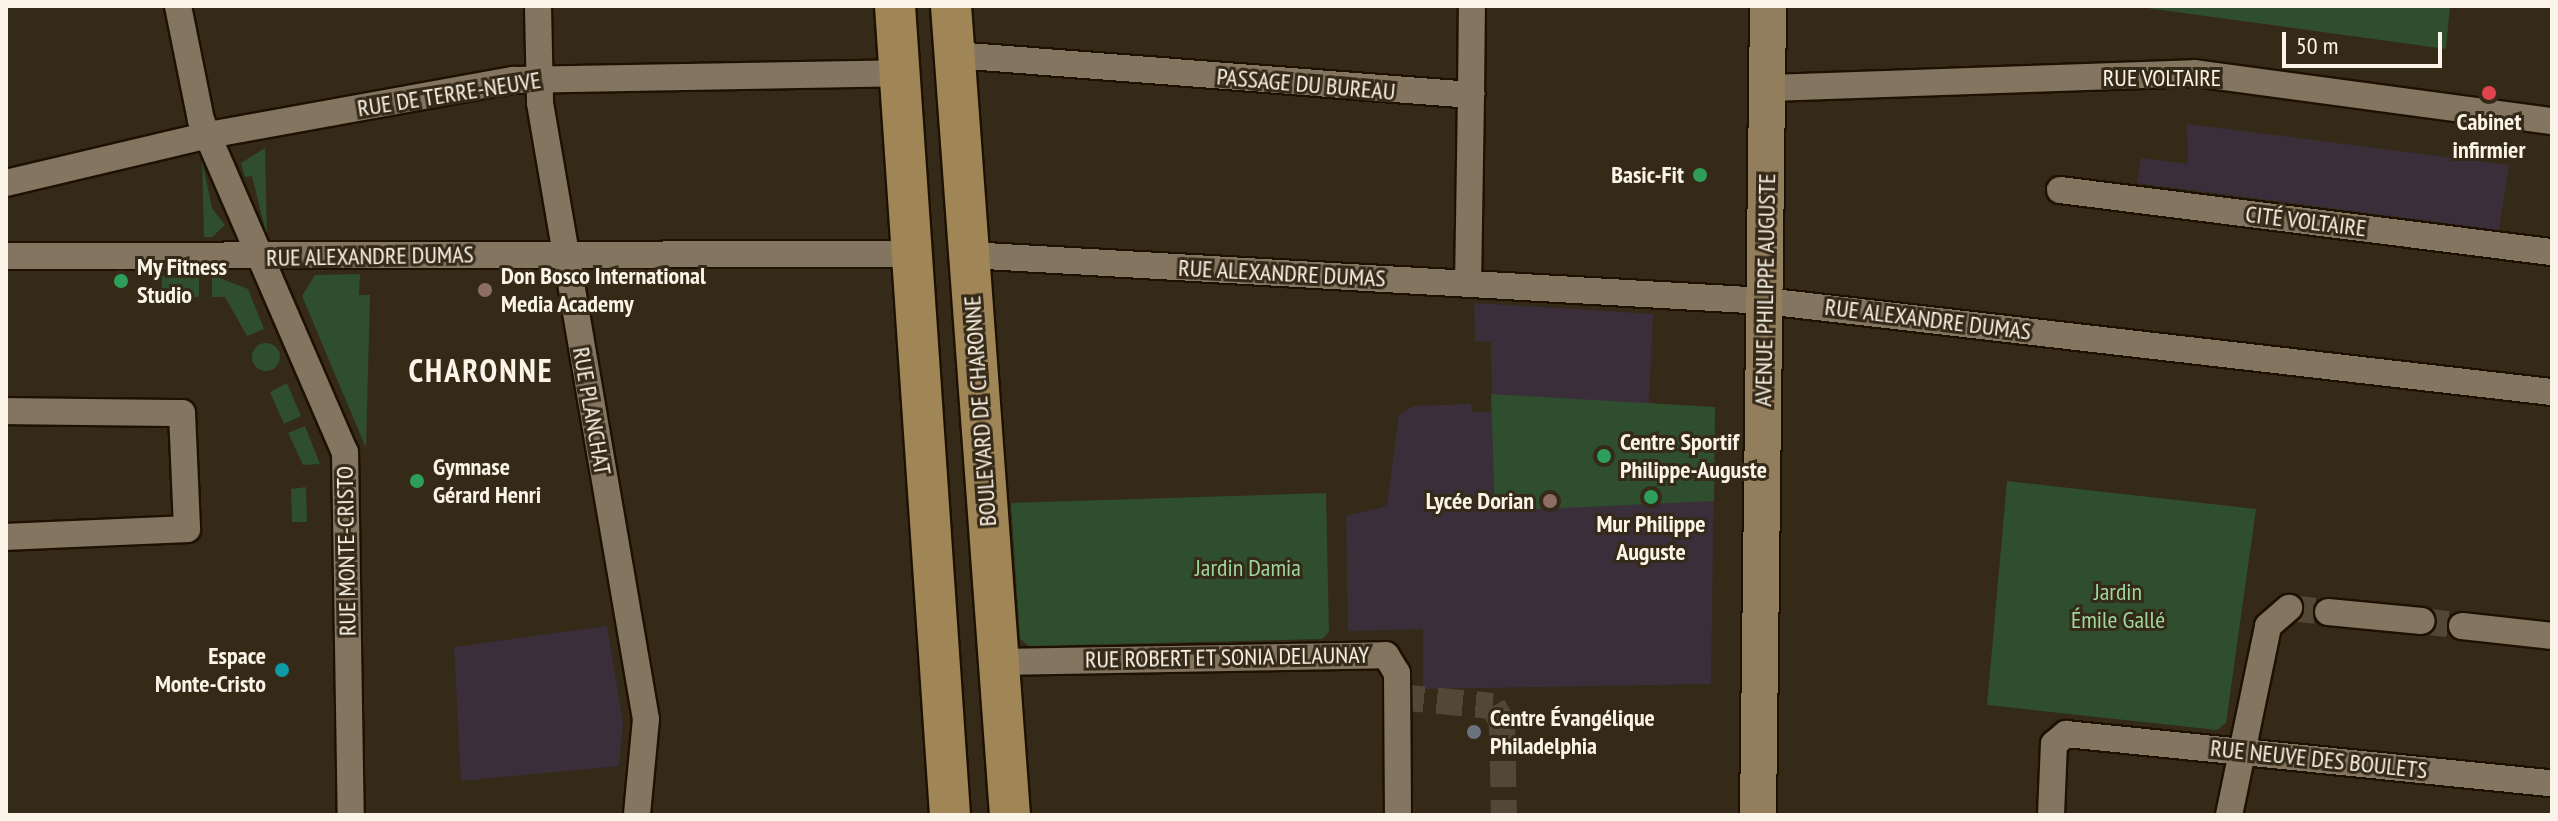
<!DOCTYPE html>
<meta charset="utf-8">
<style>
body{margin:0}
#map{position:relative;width:2558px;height:821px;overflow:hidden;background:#352917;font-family:"PT Sans Narrow",sans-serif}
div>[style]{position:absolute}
.education>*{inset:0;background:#3b2e3b}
.green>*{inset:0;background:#2e4e2e}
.round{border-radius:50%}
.street-tunnel>*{height:26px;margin-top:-13px;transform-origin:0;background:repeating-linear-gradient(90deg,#534736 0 26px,transparent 0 39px)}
.roads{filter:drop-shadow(2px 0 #1d1102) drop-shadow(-2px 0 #1d1102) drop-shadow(0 2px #1d1102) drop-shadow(0 -2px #1d1102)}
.street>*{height:26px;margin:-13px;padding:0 13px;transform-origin:13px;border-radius:13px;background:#837560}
.secondary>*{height:36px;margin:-18px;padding:0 18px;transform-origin:18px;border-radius:18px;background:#927d5c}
.primary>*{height:40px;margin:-20px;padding:0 20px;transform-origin:20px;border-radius:20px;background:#a08557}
.dots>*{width:22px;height:22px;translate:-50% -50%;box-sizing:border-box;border:4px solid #352917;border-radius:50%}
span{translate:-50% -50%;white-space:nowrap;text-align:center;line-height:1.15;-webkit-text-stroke:6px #352917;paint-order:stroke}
.street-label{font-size:24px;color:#fcf4e8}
.poi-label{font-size:24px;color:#fcf4e8;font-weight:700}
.right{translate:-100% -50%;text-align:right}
.left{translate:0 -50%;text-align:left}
.park-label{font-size:24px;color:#9ed69e}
.district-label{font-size:32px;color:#fcf4e8;font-weight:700;letter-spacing:2px}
.frame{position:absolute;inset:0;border:8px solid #fcf4e8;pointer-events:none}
.scale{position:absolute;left:2282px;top:32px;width:160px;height:36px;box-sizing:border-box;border:4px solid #fcf4e8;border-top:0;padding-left:10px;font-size:24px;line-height:28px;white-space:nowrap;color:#fcf4e8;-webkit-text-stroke:6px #352917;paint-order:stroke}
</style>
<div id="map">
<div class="education">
<i style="clip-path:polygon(2187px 124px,2509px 165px,2499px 230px,2137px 183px,2141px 158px,2188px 164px)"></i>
<i style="clip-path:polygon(1474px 303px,1653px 314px,1649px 403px,1715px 407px,1711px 684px,1423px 689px,1423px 629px,1348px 631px,1346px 516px,1387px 506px,1399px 415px,1413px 406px,1471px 404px,1472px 412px,1492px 412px,1491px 342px,1475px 341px)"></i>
<i style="clip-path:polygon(607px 626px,623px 722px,619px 766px,461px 781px,454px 647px)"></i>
</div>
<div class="green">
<i style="clip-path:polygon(2132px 6px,2450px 6px,2446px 49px)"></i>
<i style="clip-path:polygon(265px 148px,266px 192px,267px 237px,252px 176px,245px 177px,241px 163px)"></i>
<i style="clip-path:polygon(202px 160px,212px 208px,225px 225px,212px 237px,204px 237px)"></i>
<i style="clip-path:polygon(360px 274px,359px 295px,370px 295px,366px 448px,302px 296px,315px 275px)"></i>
<i style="clip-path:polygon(199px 275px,199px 297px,162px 298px,162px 276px)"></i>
<i style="clip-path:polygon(212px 275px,248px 289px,264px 329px,247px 336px,225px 297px,212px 297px)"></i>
<i class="round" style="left:252px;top:343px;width:28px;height:28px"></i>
<i style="clip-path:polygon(287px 383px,301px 416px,284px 424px,270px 392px)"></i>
<i style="clip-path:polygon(1491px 394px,1715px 407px,1714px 501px,1495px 511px)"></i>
<i style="clip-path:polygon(305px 426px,320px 464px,303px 465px,288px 433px)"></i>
<i style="clip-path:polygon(2007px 481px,2256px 509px,2226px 723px,2217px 730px,1987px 705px)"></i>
<i style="clip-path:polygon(306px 487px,307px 522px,292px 522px,291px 489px)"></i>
<i style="clip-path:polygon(1326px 493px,1329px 632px,1322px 639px,1029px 646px,1020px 639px,1011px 503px)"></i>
</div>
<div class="street-tunnel">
<i style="left:2289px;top:608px;width:39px;rotate:6deg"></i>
<i style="left:2422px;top:621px;width:40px;rotate:7.1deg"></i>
<i style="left:1398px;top:697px;width:95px;rotate:5.4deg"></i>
<i style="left:1493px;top:706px;width:18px;rotate:61deg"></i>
<i style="left:1502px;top:722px;width:93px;rotate:88.8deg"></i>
</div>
<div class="roads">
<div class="street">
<i style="left:178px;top:6px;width:116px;rotate:78.6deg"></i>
<i style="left:201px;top:120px;width:362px;rotate:66.6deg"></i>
<i style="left:345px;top:452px;width:363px;rotate:89.1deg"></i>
<i style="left:538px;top:6px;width:97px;rotate:88.8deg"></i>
<i style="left:540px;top:103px;width:625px;rotate:80.24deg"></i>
<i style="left:646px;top:719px;width:96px;rotate:95.4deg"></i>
<i style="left:955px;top:55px;width:518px;rotate:4.43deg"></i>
<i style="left:1471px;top:95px;width:189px;rotate:90.9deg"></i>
<i style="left:1769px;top:88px;width:426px;rotate:-2deg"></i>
<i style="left:2195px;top:73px;width:360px;rotate:7.7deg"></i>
<i style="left:1471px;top:95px;width:89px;rotate:-89.4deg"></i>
<i style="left:6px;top:183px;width:209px;rotate:-13.3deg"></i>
<i style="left:209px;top:135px;width:309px;rotate:-10.3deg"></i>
<i style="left:513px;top:80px;width:388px;rotate:-1deg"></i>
<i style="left:2060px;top:190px;width:496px;rotate:7.2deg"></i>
<i style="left:968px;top:255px;width:798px;rotate:3.3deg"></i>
<i style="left:1765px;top:301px;width:792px;rotate:6.6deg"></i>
<i style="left:6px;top:256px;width:907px;rotate:-0.13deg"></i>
<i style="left:6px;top:411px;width:176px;rotate:0.7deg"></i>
<i style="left:182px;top:413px;width:116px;rotate:87.5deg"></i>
<i style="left:187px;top:529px;width:181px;rotate:177.5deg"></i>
<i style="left:2328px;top:612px;width:94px;rotate:5.5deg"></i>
<i style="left:2462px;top:626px;width:91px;rotate:6.3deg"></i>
<i style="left:999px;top:662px;width:387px;rotate:-1deg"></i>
<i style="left:1386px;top:655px;width:21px;rotate:59deg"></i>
<i style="left:1397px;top:673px;width:142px;rotate:89.6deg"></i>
<i style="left:2051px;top:815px;width:71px;rotate:-87.6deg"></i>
<i style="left:2054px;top:744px;width:16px;rotate:-40deg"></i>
<i style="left:2066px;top:734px;width:488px;rotate:5.8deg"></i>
<i style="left:2229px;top:815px;width:193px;rotate:-78.3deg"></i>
<i style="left:2268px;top:626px;width:28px;rotate:-41deg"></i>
</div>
<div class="secondary">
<i style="left:1758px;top:815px;width:809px;rotate:-89.29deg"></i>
</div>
<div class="primary">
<i style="left:895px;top:6px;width:811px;rotate:86.11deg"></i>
<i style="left:951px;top:6px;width:811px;rotate:85.83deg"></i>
</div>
</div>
<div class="dots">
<i style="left:2489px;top:93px;background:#e0444e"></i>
<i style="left:1700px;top:175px;background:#2e9e5b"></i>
<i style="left:121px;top:281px;background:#2e9e5b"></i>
<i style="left:485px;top:290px;background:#8d6e63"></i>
<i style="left:1604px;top:456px;background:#2e9e5b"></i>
<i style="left:417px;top:481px;background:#2e9e5b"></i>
<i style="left:1651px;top:497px;background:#2e9e5b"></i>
<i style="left:1550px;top:501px;background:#8d6e63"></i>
<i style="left:282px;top:670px;background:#0f9aa8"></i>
<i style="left:1474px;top:732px;background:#6b7280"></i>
</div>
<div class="street-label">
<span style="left:2162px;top:78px">RUE VOLTAIRE</span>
<span style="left:1306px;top:84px;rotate:5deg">PASSAGE DU BUREAU</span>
<span style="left:449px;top:94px;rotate:-9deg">RUE DE TERRE-NEUVE</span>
<span style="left:2306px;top:221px;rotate:7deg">CITÉ VOLTAIRE</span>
<span style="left:370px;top:256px;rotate:-1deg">RUE ALEXANDRE DUMAS</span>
<span style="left:1282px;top:273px;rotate:3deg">RUE ALEXANDRE DUMAS</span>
<span style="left:1765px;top:290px;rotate:-89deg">AVENUE PHILIPPE AUGUSTE</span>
<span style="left:1928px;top:319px;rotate:7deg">RUE ALEXANDRE DUMAS</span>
<span style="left:592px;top:411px;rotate:80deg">RUE PLANCHAT</span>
<span style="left:980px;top:411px;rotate:-94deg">BOULEVARD DE CHARONNE</span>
<span style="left:346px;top:551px;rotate:-91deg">RUE MONTE-CRISTO</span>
<span style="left:1227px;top:657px;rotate:-1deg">RUE ROBERT ET SONIA DELAUNAY</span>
<span style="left:2319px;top:759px;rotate:6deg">RUE NEUVE DES BOULETS</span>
</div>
<div class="poi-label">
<span style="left:2489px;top:136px">Cabinet<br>infirmier</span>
<span class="right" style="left:1684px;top:175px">Basic-Fit</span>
<span class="left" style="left:137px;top:281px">My Fitness<br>Studio</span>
<span class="left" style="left:501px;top:290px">Don Bosco International<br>Media Academy</span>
<span class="left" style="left:1620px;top:456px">Centre Sportif<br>Philippe-Auguste</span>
<span class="left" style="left:433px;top:481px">Gymnase<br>Gérard Henri</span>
<span class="right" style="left:1534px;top:501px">Lycée Dorian</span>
<span style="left:1651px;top:538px">Mur Philippe<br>Auguste</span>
<span class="right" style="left:266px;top:670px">Espace<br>Monte-Cristo</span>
<span class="left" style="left:1490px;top:732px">Centre Évangélique<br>Philadelphia</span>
</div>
<div class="park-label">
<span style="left:1248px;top:568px">Jardin Damia</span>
<span style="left:2118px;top:606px">Jardin<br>Émile Gallé</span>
</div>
<div class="district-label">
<span style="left:481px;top:370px">CHARONNE</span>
</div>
<div class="frame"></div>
<div class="scale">50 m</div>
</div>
